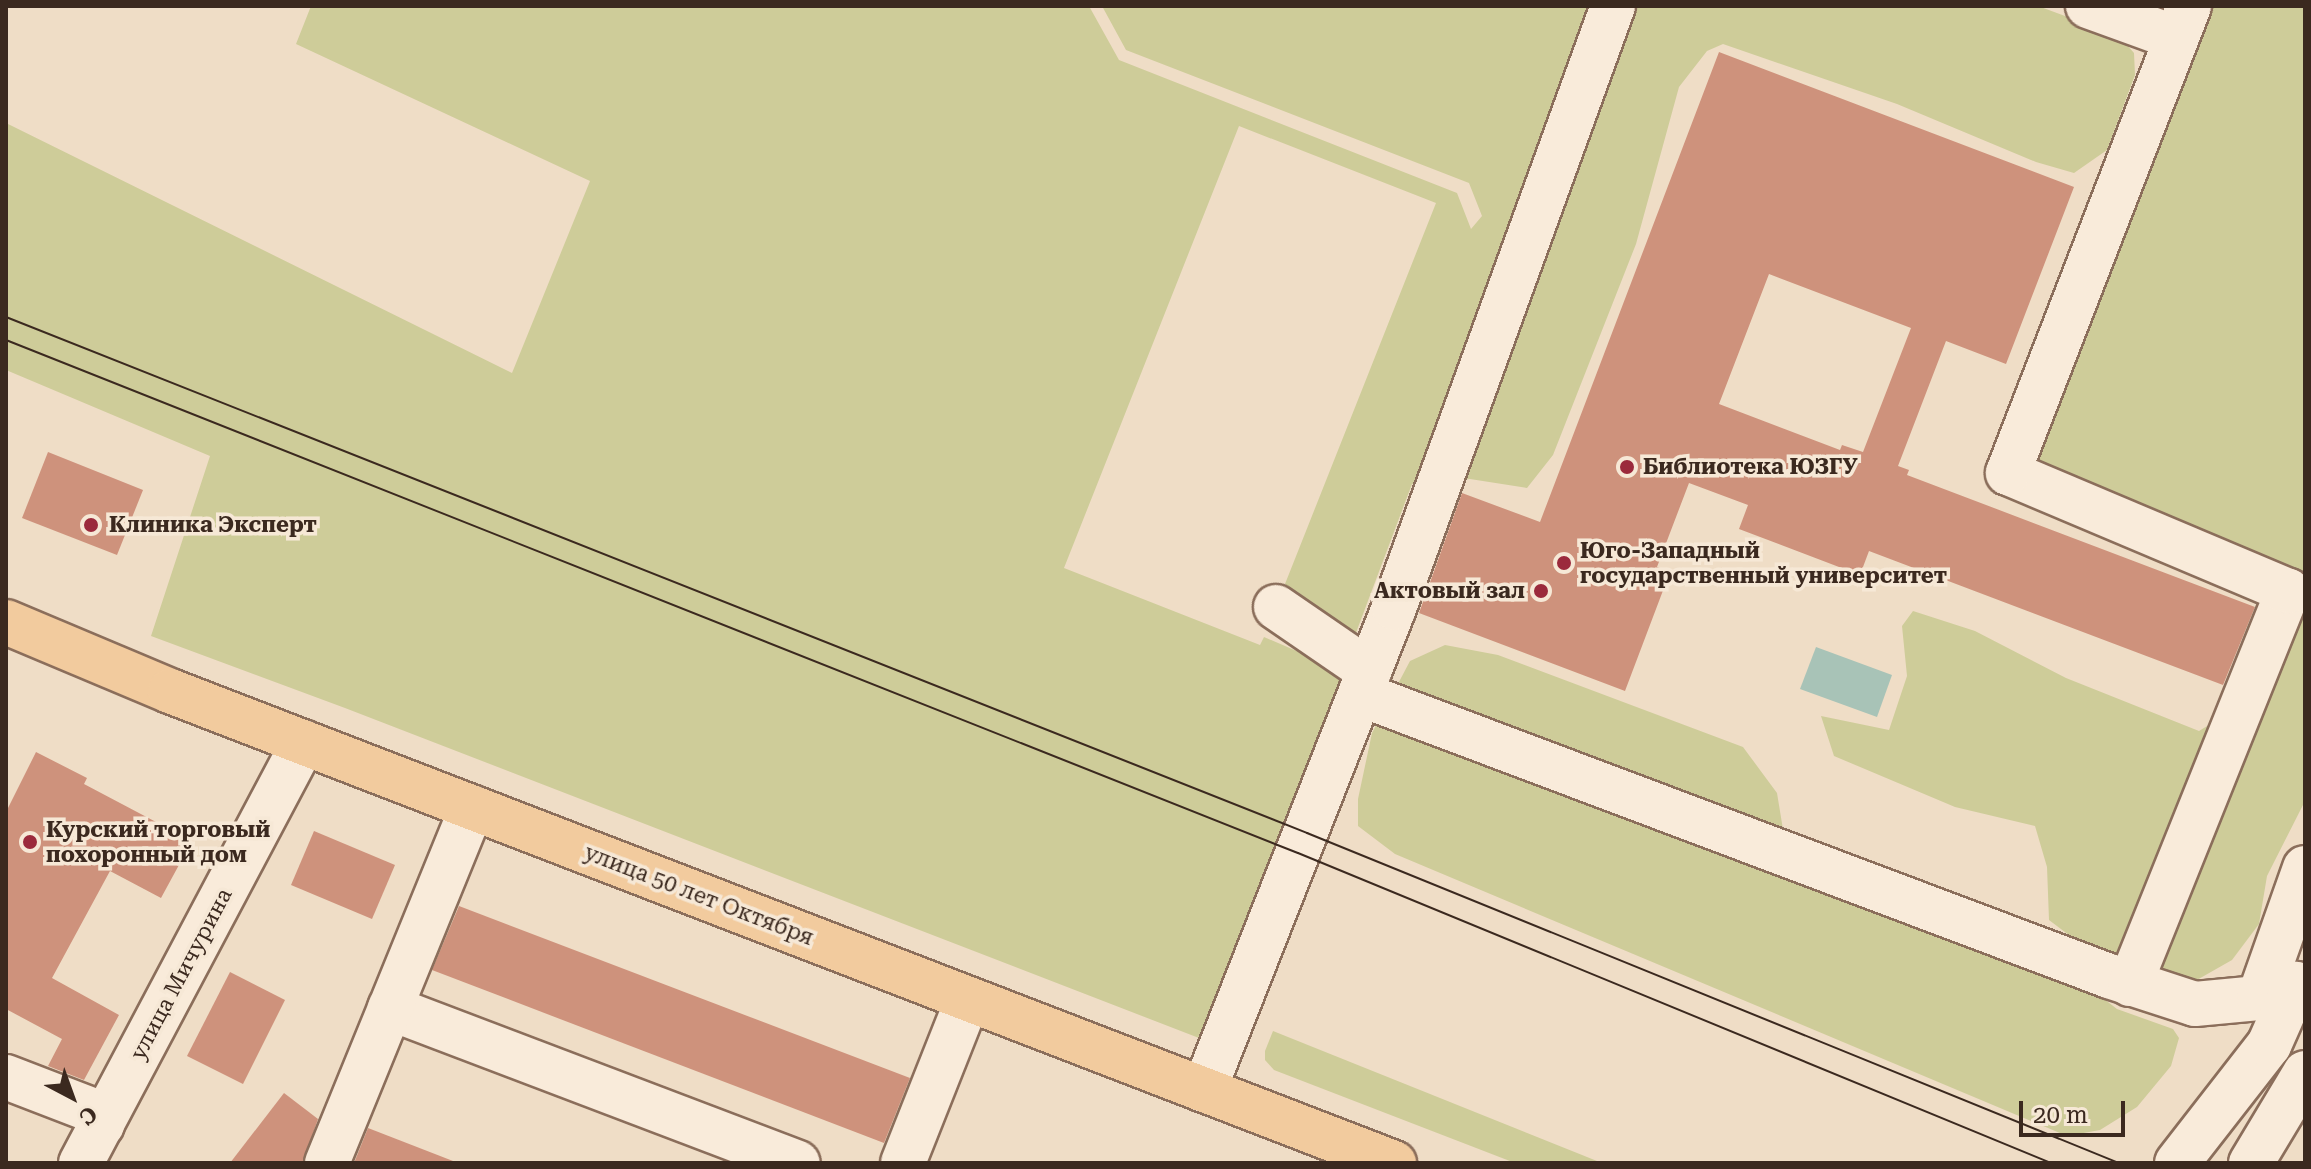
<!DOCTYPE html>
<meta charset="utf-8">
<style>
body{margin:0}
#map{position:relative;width:2311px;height:1169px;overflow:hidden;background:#efddc6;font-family:"Roboto Serif",serif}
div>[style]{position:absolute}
.green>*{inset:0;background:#cecc99}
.water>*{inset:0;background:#a8c3b7}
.building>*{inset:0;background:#ce927c}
.roads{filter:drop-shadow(2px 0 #8b6e5b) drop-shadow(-2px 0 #8b6e5b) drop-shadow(0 2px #8b6e5b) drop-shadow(0 -2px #8b6e5b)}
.minor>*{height:44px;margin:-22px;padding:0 22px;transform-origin:22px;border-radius:22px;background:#f9ebda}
.major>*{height:44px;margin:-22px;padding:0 22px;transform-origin:22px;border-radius:22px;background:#f2cb9e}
.tram>*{height:2px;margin:-1px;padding:0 1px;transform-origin:1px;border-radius:1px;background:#3b291f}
.dots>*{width:22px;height:22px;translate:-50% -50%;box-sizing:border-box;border:4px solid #f6e8d6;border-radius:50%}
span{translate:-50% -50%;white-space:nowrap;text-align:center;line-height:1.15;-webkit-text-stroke:7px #f6e8d6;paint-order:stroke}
.poi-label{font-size:22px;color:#3b291f;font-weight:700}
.left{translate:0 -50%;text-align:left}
.right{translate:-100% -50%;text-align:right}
.street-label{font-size:22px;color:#3b291f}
.frame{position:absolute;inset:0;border:8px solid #3b291f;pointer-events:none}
.north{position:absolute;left:32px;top:1057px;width:80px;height:80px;-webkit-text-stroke:6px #f6e8d6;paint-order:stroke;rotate:139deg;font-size:22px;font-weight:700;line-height:32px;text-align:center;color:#3b291f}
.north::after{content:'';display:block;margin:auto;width:28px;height:36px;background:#3b291f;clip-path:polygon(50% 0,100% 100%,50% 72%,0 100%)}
.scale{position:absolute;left:2019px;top:1101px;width:106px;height:36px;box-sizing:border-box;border:4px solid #3b291f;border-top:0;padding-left:10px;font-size:24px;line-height:28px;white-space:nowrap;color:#3b291f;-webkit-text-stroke:6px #f6e8d6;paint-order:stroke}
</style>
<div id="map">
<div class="green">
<i style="clip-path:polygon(311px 6px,1089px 6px,1119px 60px,1457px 193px,1471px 229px,1482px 216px,1469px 183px,1126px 50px,1102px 6px,2038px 6px,2119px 36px,2134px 53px,2135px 75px,2107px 150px,2074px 173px,2036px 162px,1897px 104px,1723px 44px,1707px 51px,1679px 87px,1636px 244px,1553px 455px,1527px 488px,1470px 479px,1412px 484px,1354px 638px,1295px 603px,1285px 584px,1436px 203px,1239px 126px,1064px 568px,1260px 645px,1264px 637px,1343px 671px,1350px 685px,1213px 1039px,1199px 1038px,345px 708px,151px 636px,210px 456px,6px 370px,6px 123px,512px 373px,590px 181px,296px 44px)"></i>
<i style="clip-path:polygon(2209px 6px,2305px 6px,2305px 585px,2031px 471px)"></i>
<i style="clip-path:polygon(2305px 597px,2305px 801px,2267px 876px,2259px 924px,2232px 960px,2181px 989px,2086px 948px,2049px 920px,2047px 867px,2035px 826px,1955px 807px,1834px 756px,1821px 716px,1889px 730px,1907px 676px,1902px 626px,1913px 611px,1975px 631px,2066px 678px,2199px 731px,2268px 689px)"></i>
<i style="clip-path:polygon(1445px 645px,1498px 655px,1743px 747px,1777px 793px,1788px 860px,1878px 897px,1928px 934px,2055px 961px,2117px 1009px,2173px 1029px,2179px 1038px,2171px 1066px,2137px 1107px,2100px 1130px,2067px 1136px,1395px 854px,1358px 826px,1358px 799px,1372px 733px,1410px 661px)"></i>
<i style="clip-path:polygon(1273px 1031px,1602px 1163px,1515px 1163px,1274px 1070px,1265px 1060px,1265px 1051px)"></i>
</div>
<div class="water">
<i style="clip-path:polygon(1816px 647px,1892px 675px,1877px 717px,1800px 689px)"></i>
</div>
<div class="building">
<i style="clip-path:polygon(evenodd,1719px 52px,2074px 187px,2006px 364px,1946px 341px,1898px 466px,1909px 470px,1907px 475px,2255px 607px,2223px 685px,1869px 551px,1860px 575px,1739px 529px,1748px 505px,1689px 483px,1657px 567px,1670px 572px,1625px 691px,1419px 613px,1462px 493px,1540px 522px,1719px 52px,1769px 274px,1911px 328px,1863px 452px,1842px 445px,1840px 450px,1719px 404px,1769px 274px)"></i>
<i style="clip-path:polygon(48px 452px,143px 490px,117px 555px,22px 518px)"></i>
<i style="clip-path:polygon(36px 752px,87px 778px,84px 784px,192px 841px,161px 898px,110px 871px,52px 978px,119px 1015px,84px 1080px,48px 1066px,62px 1039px,6px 1009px,6px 812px)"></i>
<i style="clip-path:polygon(314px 831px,395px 865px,372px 919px,291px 885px)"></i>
<i style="clip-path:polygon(459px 906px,910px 1078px,884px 1143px,432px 970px)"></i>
<i style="clip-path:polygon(230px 972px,285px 1000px,243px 1084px,187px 1056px)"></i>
<i style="clip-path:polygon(284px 1093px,318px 1119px,303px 1163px,230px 1163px)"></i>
<i style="clip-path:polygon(368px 1128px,453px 1161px,452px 1163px,354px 1163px)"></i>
</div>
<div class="roads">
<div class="minor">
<i style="left:2088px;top:6px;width:94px;rotate:20deg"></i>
<i style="left:1276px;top:607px;width:113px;rotate:34.5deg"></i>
<i style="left:1360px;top:694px;width:800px;rotate:20.63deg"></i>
<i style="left:2109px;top:976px;width:90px;rotate:18deg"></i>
<i style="left:2195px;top:1004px;width:64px;rotate:-5.4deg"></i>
<i style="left:2259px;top:998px;width:138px;rotate:-70.5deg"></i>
<i style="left:2130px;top:984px;width:424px;rotate:-68.1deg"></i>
<i style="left:2288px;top:591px;width:304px;rotate:-157.1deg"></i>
<i style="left:2008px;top:473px;width:501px;rotate:-68.81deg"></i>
<i style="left:390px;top:1008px;width:436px;rotate:20.8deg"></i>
<i style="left:6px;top:1077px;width:94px;rotate:21.1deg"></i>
<i style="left:94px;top:1111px;width:16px;rotate:60deg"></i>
<i style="left:1204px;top:1090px;width:518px;rotate:-68.49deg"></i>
<i style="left:1394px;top:608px;width:641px;rotate:-70.01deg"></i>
<i style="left:81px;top:1163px;width:476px;rotate:-62.1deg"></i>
<i style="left:327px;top:1163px;width:384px;rotate:-67.8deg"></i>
<i style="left:903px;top:1163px;width:176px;rotate:-68.4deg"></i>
<i style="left:2177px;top:1163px;width:150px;rotate:-52.1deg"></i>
<i style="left:2269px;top:1045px;width:67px;rotate:-66.1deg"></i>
<i style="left:2251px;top:1163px;width:105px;rotate:-59deg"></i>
</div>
<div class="major">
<i style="left:6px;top:622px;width:178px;rotate:22.8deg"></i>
<i style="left:170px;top:691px;width:1312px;rotate:21.09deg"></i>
</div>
</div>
<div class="tram">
<i style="left:6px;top:317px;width:1400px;rotate:21.63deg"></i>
<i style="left:1307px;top:833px;width:876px;rotate:22.12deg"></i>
<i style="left:6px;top:340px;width:1390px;rotate:21.66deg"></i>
<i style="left:1298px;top:853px;width:814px;rotate:22.38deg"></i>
</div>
<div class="dots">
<i style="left:1627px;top:467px;background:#9b2a3c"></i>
<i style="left:91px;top:525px;background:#9b2a3c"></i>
<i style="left:1564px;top:563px;background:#9b2a3c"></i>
<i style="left:1541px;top:591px;background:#9b2a3c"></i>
<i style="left:30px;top:842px;background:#9b2a3c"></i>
</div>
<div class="poi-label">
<span class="left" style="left:1643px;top:467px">Библиотека ЮЗГУ</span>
<span class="left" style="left:109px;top:525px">Клиника Эксперт</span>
<span class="left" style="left:1580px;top:563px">Юго-Западный<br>государственный университет</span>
<span class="right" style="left:1525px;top:591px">Актовый зал</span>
<span class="left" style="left:46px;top:842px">Курский торговый<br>похоронный дом</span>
</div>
<div class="street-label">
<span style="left:699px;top:895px;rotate:21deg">улица 50 лет Октября</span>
<span style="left:181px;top:974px;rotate:-62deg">улица Мичурина</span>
</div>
<div class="frame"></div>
<div class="north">С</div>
<div class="scale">20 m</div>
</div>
